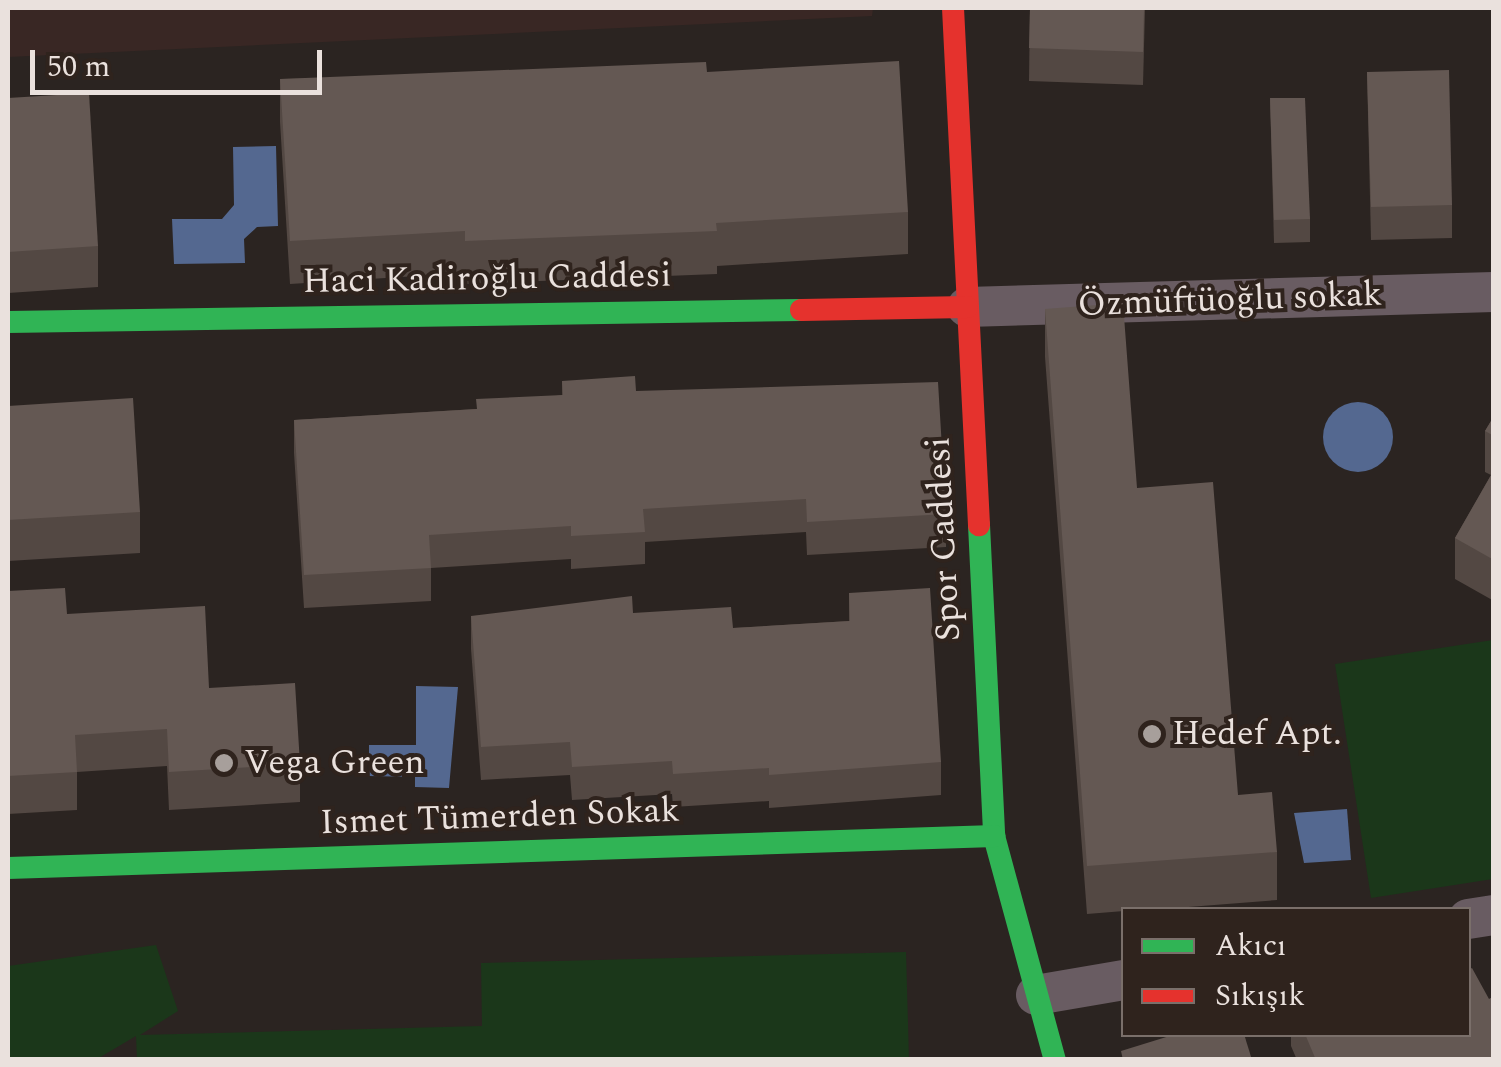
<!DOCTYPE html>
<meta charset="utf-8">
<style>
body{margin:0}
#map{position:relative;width:1501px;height:1067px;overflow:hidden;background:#2b2421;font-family:Spectral,serif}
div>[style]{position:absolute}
.commercial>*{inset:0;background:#392724}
.green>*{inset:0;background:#1b371a}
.water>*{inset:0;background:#546890}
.round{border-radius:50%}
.street>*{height:40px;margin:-20px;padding:0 20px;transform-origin:20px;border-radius:20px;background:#695c62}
.fast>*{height:22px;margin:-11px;padding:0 11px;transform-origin:11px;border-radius:11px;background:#30b455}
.jam>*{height:22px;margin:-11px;padding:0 11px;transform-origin:11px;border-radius:11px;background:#e5322d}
.wall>*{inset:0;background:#534843}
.building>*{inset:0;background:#645853}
.dots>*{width:28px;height:28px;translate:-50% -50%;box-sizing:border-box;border:5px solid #2f231d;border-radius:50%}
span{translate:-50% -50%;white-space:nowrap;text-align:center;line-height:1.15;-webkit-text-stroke:8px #2f231d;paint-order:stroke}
.street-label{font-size:35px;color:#eae1dd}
.poi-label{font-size:35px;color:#eae1dd}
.left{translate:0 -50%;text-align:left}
.frame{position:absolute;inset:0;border:10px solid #eae1dd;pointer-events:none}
.legend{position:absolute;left:1121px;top:907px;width:350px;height:130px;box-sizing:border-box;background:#2f231d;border:2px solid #7a6f6a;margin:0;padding:12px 18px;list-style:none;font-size:30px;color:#eae1dd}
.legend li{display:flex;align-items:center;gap:20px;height:50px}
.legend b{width:50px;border:2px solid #7a6f6a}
.scale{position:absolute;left:30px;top:50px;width:292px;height:45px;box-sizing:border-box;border:5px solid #eae1dd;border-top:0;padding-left:12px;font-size:30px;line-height:35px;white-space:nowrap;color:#eae1dd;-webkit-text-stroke:8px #2f231d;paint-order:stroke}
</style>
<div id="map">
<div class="commercial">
<i style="clip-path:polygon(8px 8px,873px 8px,872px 16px,8px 57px)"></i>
</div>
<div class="green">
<i style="clip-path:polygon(1493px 640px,1493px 879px,1371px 898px,1335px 664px)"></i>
<i style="clip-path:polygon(156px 945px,178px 1011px,140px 1035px,482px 1026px,481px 963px,906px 952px,909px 1059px,137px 1060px,136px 1036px,97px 1059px,8px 1059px,8px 966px)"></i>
</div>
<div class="water">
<i style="clip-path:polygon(276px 146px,278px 226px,257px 227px,244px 239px,245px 263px,174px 264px,172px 219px,222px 219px,234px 205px,233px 147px)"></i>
<i class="round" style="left:1323px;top:402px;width:70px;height:70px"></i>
<i style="clip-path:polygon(416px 686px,458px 687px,449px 788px,415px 787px,415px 777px,369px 776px,369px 745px,416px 745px)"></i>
<i style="clip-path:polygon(1347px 809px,1351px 860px,1304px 863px,1294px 813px)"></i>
</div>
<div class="street">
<i style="left:967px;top:307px;width:527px;rotate:-1.63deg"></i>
<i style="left:1468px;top:919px;width:26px;rotate:-9deg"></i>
<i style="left:1036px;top:995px;width:89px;rotate:-9.7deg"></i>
</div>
<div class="fast">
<i style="left:8px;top:322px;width:793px;rotate:-0.87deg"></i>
<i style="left:979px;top:525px;width:311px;rotate:87.2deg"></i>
<i style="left:994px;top:836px;width:232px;rotate:74.8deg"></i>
<i style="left:8px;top:868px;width:987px;rotate:-1.86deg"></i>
</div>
<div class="jam">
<i style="left:953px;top:8px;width:518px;rotate:87.12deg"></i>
<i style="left:801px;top:310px;width:166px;rotate:-1deg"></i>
</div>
<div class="wall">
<i style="clip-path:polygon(1030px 8px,1145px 8px,1143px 85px,1029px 81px)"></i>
<i style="clip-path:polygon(1223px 8px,1361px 8px,1223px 10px)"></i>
<i style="clip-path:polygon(707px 72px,908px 212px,908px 254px,717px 266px,717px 274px,465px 284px,465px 273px,290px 284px,280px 122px,280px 79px)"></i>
<i style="clip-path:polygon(1367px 72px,1452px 205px,1452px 238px,1371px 240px)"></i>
<i style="clip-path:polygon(8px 98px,98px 246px,98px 287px,8px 293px)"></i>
<i style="clip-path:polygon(1270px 98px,1310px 219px,1310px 242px,1274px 243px)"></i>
<i style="clip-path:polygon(1045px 309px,1137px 488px,1238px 795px,1277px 852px,1277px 900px,1150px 910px,1124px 910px,1124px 911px,1087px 914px,1045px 357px)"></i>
<i style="clip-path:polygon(562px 381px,636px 391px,946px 514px,946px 547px,807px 555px,806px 532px,645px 542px,645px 564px,571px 569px,571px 559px,431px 568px,431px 601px,304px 608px,294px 453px,294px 420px,476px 409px,562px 395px)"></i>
<i style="clip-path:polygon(8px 406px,140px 512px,140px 553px,8px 561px)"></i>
<i style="clip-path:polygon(1494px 416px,1494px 601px,1455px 579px,1455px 538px,1491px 475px,1485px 472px,1485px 431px)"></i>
<i style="clip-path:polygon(8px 591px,67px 614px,209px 688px,300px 764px,300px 802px,169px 810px,167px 766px,77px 772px,77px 810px,8px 814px)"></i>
<i style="clip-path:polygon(849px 593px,941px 762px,941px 795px,769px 808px,769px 801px,673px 807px,672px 794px,572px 800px,570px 775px,481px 780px,471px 649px,471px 616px,633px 613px,733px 628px,849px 621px)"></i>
<i style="clip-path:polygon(1489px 999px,1494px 1060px,1297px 1060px,1291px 1046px,1291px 1034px,1468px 1034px)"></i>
</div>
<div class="building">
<i style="clip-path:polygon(1030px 8px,1144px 8px,1143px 52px,1029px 48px)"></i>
<i style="clip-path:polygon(899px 61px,908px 212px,716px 223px,717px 231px,465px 241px,465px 231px,290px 241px,280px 79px,706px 62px,707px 72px)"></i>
<i style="clip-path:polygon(1449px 70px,1452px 205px,1371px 207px,1367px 72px)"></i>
<i style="clip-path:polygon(89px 93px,98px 246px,8px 252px,8px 98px)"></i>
<i style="clip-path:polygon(1270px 98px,1305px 98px,1310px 219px,1274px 220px)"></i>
<i style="clip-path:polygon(1123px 303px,1137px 488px,1213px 482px,1238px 795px,1272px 792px,1277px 852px,1087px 866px,1045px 309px)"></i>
<i style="clip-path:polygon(635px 376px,636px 391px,938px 382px,946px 514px,807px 522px,806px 499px,643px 509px,645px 532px,571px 536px,571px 526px,429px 535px,431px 568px,304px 575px,294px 420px,477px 409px,476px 399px,563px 395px,562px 381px)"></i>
<i style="clip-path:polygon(133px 398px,140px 512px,8px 520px,8px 406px)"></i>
<i style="clip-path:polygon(1494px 416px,1494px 436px,1485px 431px)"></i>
<i style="clip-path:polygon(1494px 470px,1494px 560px,1455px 538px)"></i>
<i style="clip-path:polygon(65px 588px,67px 614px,205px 606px,209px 688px,295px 683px,300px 764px,169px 772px,167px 729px,75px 735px,77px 772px,8px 776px,8px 591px)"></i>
<i style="clip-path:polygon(930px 588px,941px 762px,769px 775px,769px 768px,673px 774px,672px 761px,572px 767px,570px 742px,481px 747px,471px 616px,632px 596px,633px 613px,731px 607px,733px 628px,850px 621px,849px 593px)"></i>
<i style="clip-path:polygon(1472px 968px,1489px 999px,1494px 996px,1494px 1060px,1316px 1060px,1305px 1034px,1468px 1034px,1468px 970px)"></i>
<i style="clip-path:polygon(1176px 1034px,1244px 1034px,1252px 1060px,1123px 1060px,1121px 1051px)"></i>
</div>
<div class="dots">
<i style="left:1152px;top:734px;background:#a79f9b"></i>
<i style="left:224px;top:763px;background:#a79f9b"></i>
</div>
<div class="street-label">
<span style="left:487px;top:279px;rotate:-1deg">Haci Kadiroğlu Caddesi</span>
<span style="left:1230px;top:300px;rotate:-2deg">Özmüftüoğlu sokak</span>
<span style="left:944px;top:539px;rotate:-93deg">Spor Caddesi</span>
<span style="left:500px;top:817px;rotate:-2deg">Ismet Tümerden Sokak</span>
</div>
<div class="poi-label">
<span class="left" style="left:1172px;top:734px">Hedef Apt.</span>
<span class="left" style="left:244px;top:763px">Vega Green</span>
</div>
<div class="frame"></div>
<ul class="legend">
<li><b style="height:12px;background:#30b455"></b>Akıcı</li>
<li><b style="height:12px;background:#e5322d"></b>Sıkışık</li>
</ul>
<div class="scale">50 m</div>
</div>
